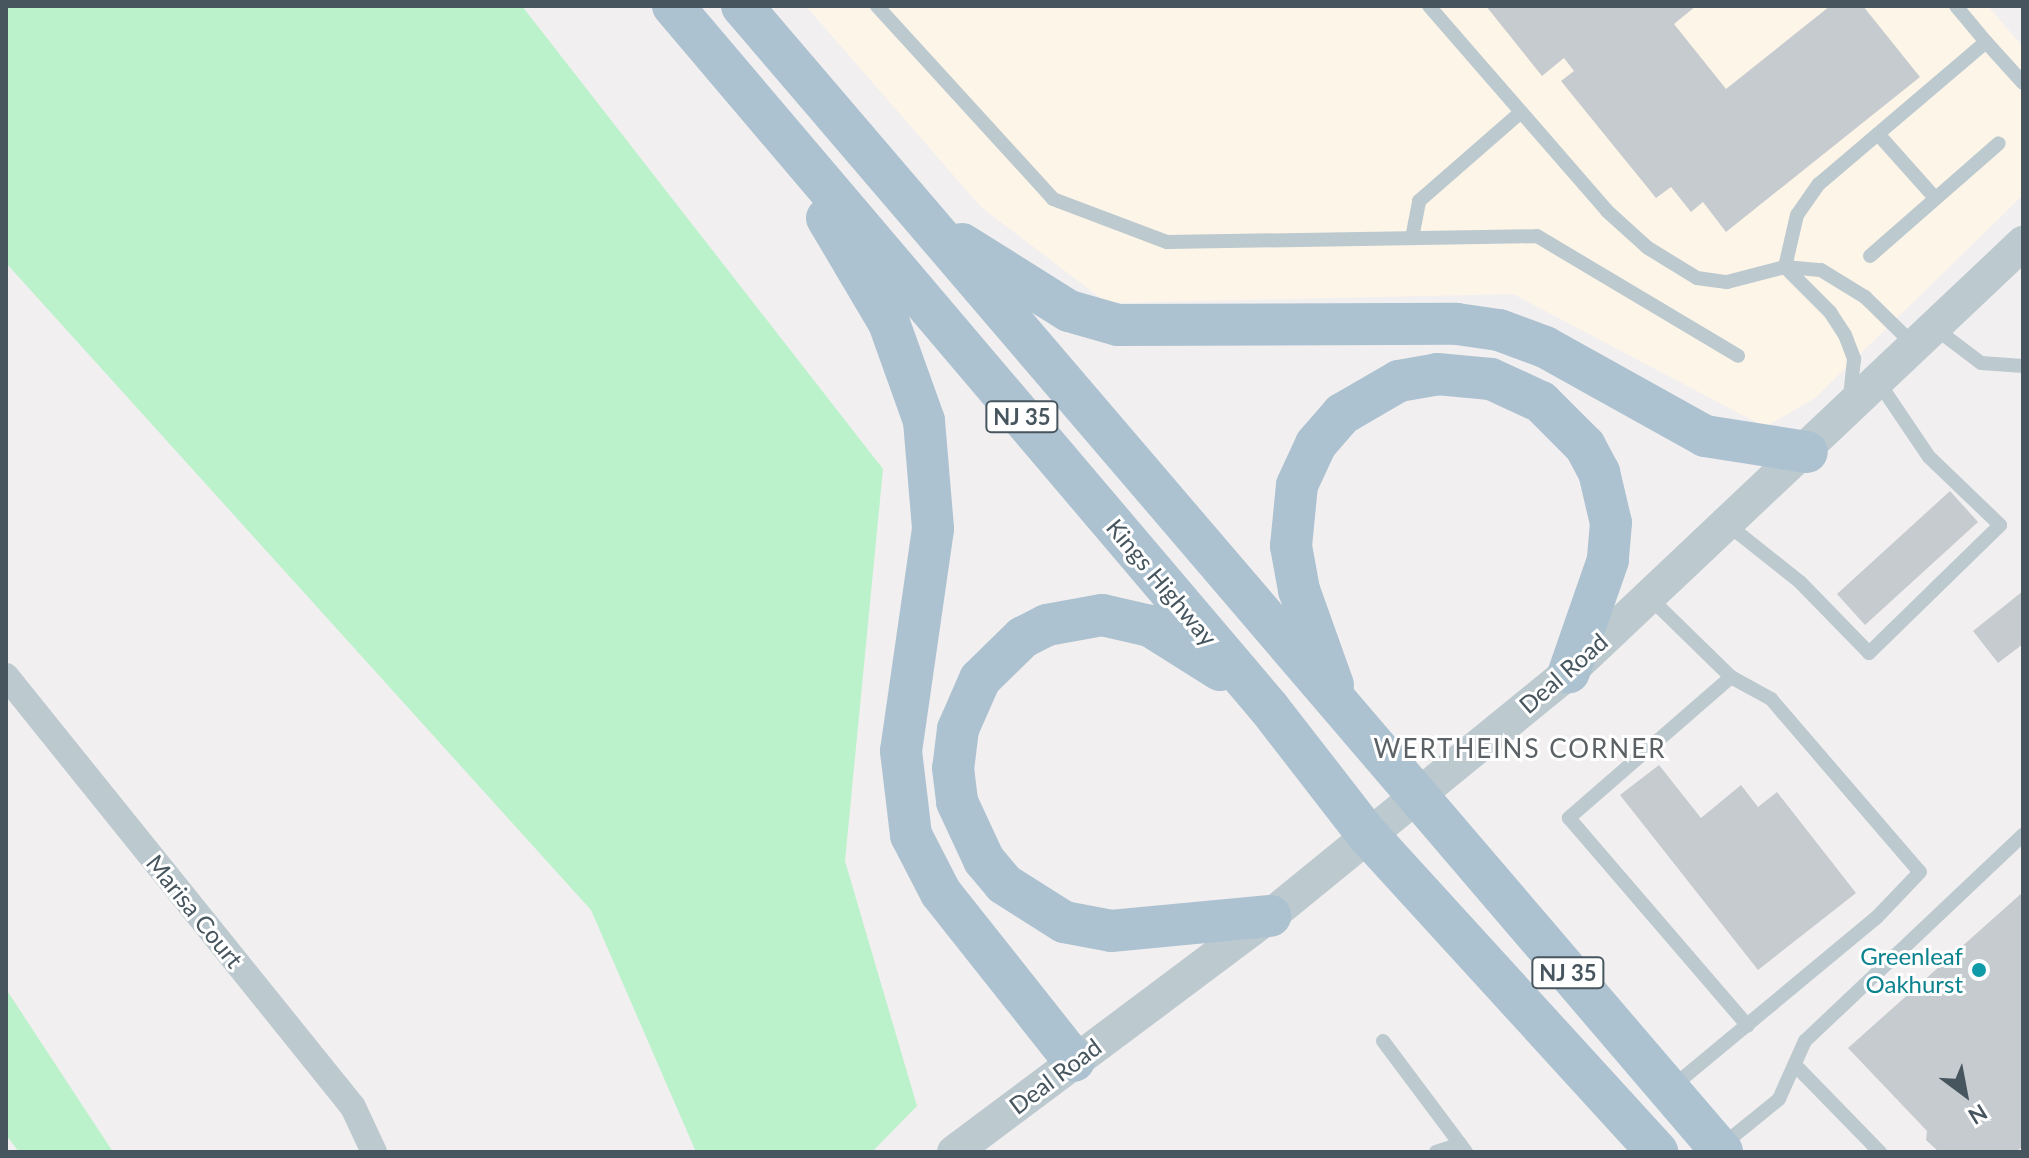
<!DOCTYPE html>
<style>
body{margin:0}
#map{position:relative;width:2029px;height:1158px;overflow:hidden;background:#f2eff0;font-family:Lato,sans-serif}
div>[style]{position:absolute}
.commercial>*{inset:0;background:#fdf5e8}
.green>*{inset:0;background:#bbf2cb}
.building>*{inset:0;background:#c6cbcf}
.service>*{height:14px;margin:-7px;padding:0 7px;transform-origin:7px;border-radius:7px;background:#bcc9cf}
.minor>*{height:26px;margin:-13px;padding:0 13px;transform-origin:13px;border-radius:13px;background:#bcc9cf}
.tertiary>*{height:34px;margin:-17px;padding:0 17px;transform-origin:17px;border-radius:17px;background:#bcc9cf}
.primary>*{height:42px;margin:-21px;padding:0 21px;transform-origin:21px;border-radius:21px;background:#adc2d0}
.dots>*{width:22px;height:22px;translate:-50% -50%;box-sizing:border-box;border:4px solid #fff;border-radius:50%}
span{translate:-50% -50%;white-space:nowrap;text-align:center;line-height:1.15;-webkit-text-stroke:6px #fff;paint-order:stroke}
.shield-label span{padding:2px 6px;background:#fff;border:2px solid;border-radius:6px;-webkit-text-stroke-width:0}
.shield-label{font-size:22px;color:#46555e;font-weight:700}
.street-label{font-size:24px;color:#46555e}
.culture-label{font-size:24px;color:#0d838f}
.right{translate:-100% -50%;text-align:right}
.neighbourhood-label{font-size:26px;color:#5b6165;letter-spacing:2px}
.frame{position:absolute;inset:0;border:8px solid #46555e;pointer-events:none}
.north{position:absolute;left:1925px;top:1054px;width:80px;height:80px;-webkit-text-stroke:6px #fff;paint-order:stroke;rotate:148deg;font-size:22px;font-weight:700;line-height:32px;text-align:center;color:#46555e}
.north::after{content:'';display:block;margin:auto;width:28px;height:36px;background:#46555e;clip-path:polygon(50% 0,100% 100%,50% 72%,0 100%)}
</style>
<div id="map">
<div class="commercial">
<i style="clip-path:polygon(806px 6px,1988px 6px,2023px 47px,2023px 195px,1815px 398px,1765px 427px,1513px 294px,1107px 303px,981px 207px)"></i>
</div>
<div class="green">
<i style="clip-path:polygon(6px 6px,522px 6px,883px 469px,845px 861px,917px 1106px,872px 1152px,696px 1152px,591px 910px,6px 263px)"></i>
<i style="clip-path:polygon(6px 989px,113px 1152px,19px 1152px,6px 1135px)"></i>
</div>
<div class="building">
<i style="clip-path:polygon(1486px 6px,1696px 6px,1674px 24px,1726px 89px,1830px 6px,1863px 6px,1920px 77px,1726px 232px,1703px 202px,1691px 212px,1671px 187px,1656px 198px,1561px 81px,1574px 71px,1564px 58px,1542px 76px)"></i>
<i style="clip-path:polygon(1950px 491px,1978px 522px,1865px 625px,1837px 594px)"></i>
<i style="clip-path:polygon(2023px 591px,2023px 644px,1998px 663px,1973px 631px)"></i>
<i style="clip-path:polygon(1659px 765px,1701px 818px,1741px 785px,1758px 807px,1777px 792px,1856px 893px,1758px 970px,1620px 795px)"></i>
<i style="clip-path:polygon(2023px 892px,2023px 1146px,2016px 1152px,1939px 1152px,1926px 1140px,1927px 1131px,1848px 1048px)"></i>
</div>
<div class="service">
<i style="left:877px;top:6px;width:261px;rotate:47.6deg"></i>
<i style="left:1053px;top:199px;width:122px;rotate:20.7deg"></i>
<i style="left:1167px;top:242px;width:370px;rotate:-0.9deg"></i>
<i style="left:1537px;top:236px;width:234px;rotate:30.8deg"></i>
<i style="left:1429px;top:6px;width:271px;rotate:49deg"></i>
<i style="left:1607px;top:211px;width:55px;rotate:42.1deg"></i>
<i style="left:1648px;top:248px;width:57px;rotate:31.5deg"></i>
<i style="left:1697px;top:278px;width:30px;rotate:8deg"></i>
<i style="left:1727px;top:282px;width:60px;rotate:-14.5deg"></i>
<i style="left:1785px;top:267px;width:36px;rotate:5deg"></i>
<i style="left:1821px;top:270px;width:52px;rotate:31.5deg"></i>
<i style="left:1865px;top:297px;width:69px;rotate:44.4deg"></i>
<i style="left:1956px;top:6px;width:47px;rotate:50.2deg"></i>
<i style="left:1878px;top:134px;width:86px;rotate:48.3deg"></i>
<i style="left:1412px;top:238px;width:38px;rotate:-79deg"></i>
<i style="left:1419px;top:201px;width:135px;rotate:-41.1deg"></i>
<i style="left:1870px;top:256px;width:171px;rotate:-41.2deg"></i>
<i style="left:1785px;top:267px;width:53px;rotate:-77deg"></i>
<i style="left:1797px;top:215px;width:38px;rotate:-55deg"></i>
<i style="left:1819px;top:184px;width:219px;rotate:-40.4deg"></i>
<i style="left:1986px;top:42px;width:55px;rotate:47.9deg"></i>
<i style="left:1785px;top:267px;width:64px;rotate:45deg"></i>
<i style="left:1830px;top:312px;width:27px;rotate:57deg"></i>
<i style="left:1845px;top:335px;width:26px;rotate:69deg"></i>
<i style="left:1854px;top:359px;width:38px;rotate:96deg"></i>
<i style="left:1936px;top:329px;width:56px;rotate:37.1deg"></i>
<i style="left:1981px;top:363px;width:42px;rotate:4.1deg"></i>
<i style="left:1727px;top:524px;width:93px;rotate:38.5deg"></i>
<i style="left:1800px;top:582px;width:99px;rotate:45.8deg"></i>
<i style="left:1869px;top:653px;width:183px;rotate:-44.3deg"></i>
<i style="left:2000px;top:525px;width:98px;rotate:-136.2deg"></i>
<i style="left:1929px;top:457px;width:89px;rotate:-124deg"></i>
<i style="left:1648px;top:596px;width:116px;rotate:44.3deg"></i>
<i style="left:1731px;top:677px;width:46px;rotate:28.8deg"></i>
<i style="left:1771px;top:699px;width:228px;rotate:49.3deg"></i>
<i style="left:1920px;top:872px;width:62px;rotate:133.7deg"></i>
<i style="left:1877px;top:917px;width:268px;rotate:140.3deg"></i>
<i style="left:1731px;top:677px;width:215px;rotate:139deg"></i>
<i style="left:1569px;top:818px;width:274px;rotate:49.3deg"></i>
<i style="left:1383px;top:1041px;width:129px;rotate:53.2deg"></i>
<i style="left:1795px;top:1065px;width:122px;rotate:45.7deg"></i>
<i style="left:1720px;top:1147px;width:76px;rotate:-39.1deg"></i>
<i style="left:1779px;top:1099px;width:64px;rotate:-65.9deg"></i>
<i style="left:1805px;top:1041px;width:300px;rotate:-43.4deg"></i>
<i style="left:1436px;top:1152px;width:25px;rotate:-18deg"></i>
<i style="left:1460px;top:1144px;width:10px;rotate:53deg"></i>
</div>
<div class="minor">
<i style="left:6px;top:676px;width:553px;rotate:51.16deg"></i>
<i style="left:353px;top:1107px;width:50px;rotate:65deg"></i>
</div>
<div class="tertiary">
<i style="left:954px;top:1152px;width:394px;rotate:-36.8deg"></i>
<i style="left:1270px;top:916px;width:386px;rotate:-39.2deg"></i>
<i style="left:1569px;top:672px;width:625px;rotate:-43.38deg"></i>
</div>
<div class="primary">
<i style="left:673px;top:6px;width:921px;rotate:49.67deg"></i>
<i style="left:1269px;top:708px;width:158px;rotate:52.2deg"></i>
<i style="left:1366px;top:833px;width:432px;rotate:47.6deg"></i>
<i style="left:742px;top:6px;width:1508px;rotate:49.46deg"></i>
<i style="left:827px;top:218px;width:122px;rotate:59.4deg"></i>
<i style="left:889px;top:323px;width:104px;rotate:70.3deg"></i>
<i style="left:924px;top:421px;width:108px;rotate:85.2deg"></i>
<i style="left:933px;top:529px;width:224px;rotate:98.2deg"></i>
<i style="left:901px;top:751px;width:85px;rotate:83.2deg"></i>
<i style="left:911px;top:835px;width:65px;rotate:62.7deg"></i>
<i style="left:941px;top:893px;width:214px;rotate:51.6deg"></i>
<i style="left:962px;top:244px;width:126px;rotate:32.1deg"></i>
<i style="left:1069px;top:311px;width:51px;rotate:15.9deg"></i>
<i style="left:1118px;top:325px;width:339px;rotate:-0.2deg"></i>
<i style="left:1457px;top:324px;width:42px;rotate:8.1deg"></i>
<i style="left:1499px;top:330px;width:49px;rotate:20.3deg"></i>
<i style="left:1545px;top:347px;width:183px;rotate:29.1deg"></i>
<i style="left:1705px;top:436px;width:103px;rotate:8.9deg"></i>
<i style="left:1220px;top:670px;width:83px;rotate:-147.8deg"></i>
<i style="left:1150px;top:626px;width:49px;rotate:-167.1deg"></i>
<i style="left:1102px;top:615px;width:56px;rotate:169.7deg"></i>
<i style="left:1047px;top:625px;width:27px;rotate:153deg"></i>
<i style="left:1023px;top:637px;width:60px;rotate:135.7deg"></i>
<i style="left:980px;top:679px;width:55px;rotate:113.7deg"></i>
<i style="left:958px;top:729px;width:39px;rotate:97deg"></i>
<i style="left:953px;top:768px;width:34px;rotate:83deg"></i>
<i style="left:957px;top:802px;width:64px;rotate:65deg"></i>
<i style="left:984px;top:860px;width:31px;rotate:50deg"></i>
<i style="left:1004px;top:884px;width:71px;rotate:32.3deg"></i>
<i style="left:1064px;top:922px;width:48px;rotate:10.8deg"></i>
<i style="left:1111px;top:931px;width:160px;rotate:-5.4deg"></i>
<i style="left:1333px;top:685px;width:101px;rotate:-109.7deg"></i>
<i style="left:1299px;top:590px;width:45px;rotate:-100.3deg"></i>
<i style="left:1291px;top:546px;width:61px;rotate:-84.4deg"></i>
<i style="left:1297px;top:485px;width:45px;rotate:-65.1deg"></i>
<i style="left:1316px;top:444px;width:40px;rotate:-49deg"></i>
<i style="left:1342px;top:414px;width:66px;rotate:-30.1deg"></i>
<i style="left:1399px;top:381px;width:39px;rotate:-10deg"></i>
<i style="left:1437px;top:374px;width:54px;rotate:5.3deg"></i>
<i style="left:1491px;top:379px;width:55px;rotate:24.7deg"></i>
<i style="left:1541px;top:402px;width:62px;rotate:45deg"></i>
<i style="left:1585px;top:446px;width:30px;rotate:62deg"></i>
<i style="left:1599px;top:472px;width:52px;rotate:76.8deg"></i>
<i style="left:1611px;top:523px;width:37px;rotate:95deg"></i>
<i style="left:1608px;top:560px;width:119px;rotate:109.2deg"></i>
</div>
<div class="dots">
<i style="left:1979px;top:970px;background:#0f9aa8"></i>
</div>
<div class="shield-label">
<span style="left:1022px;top:417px">NJ 35</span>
<span style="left:1568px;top:973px">NJ 35</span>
</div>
<div class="street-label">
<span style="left:1162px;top:582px;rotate:50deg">Kings Highway</span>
<span style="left:1563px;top:673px;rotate:-41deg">Deal Road</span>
<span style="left:195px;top:911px;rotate:51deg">Marisa Court</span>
<span style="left:1055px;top:1076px;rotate:-37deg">Deal Road</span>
</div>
<div class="culture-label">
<span class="right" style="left:1963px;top:970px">Greenleaf<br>Oakhurst</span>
</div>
<div class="neighbourhood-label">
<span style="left:1520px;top:749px">WERTHEINS CORNER</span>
</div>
<div class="frame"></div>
<div class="north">N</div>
</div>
